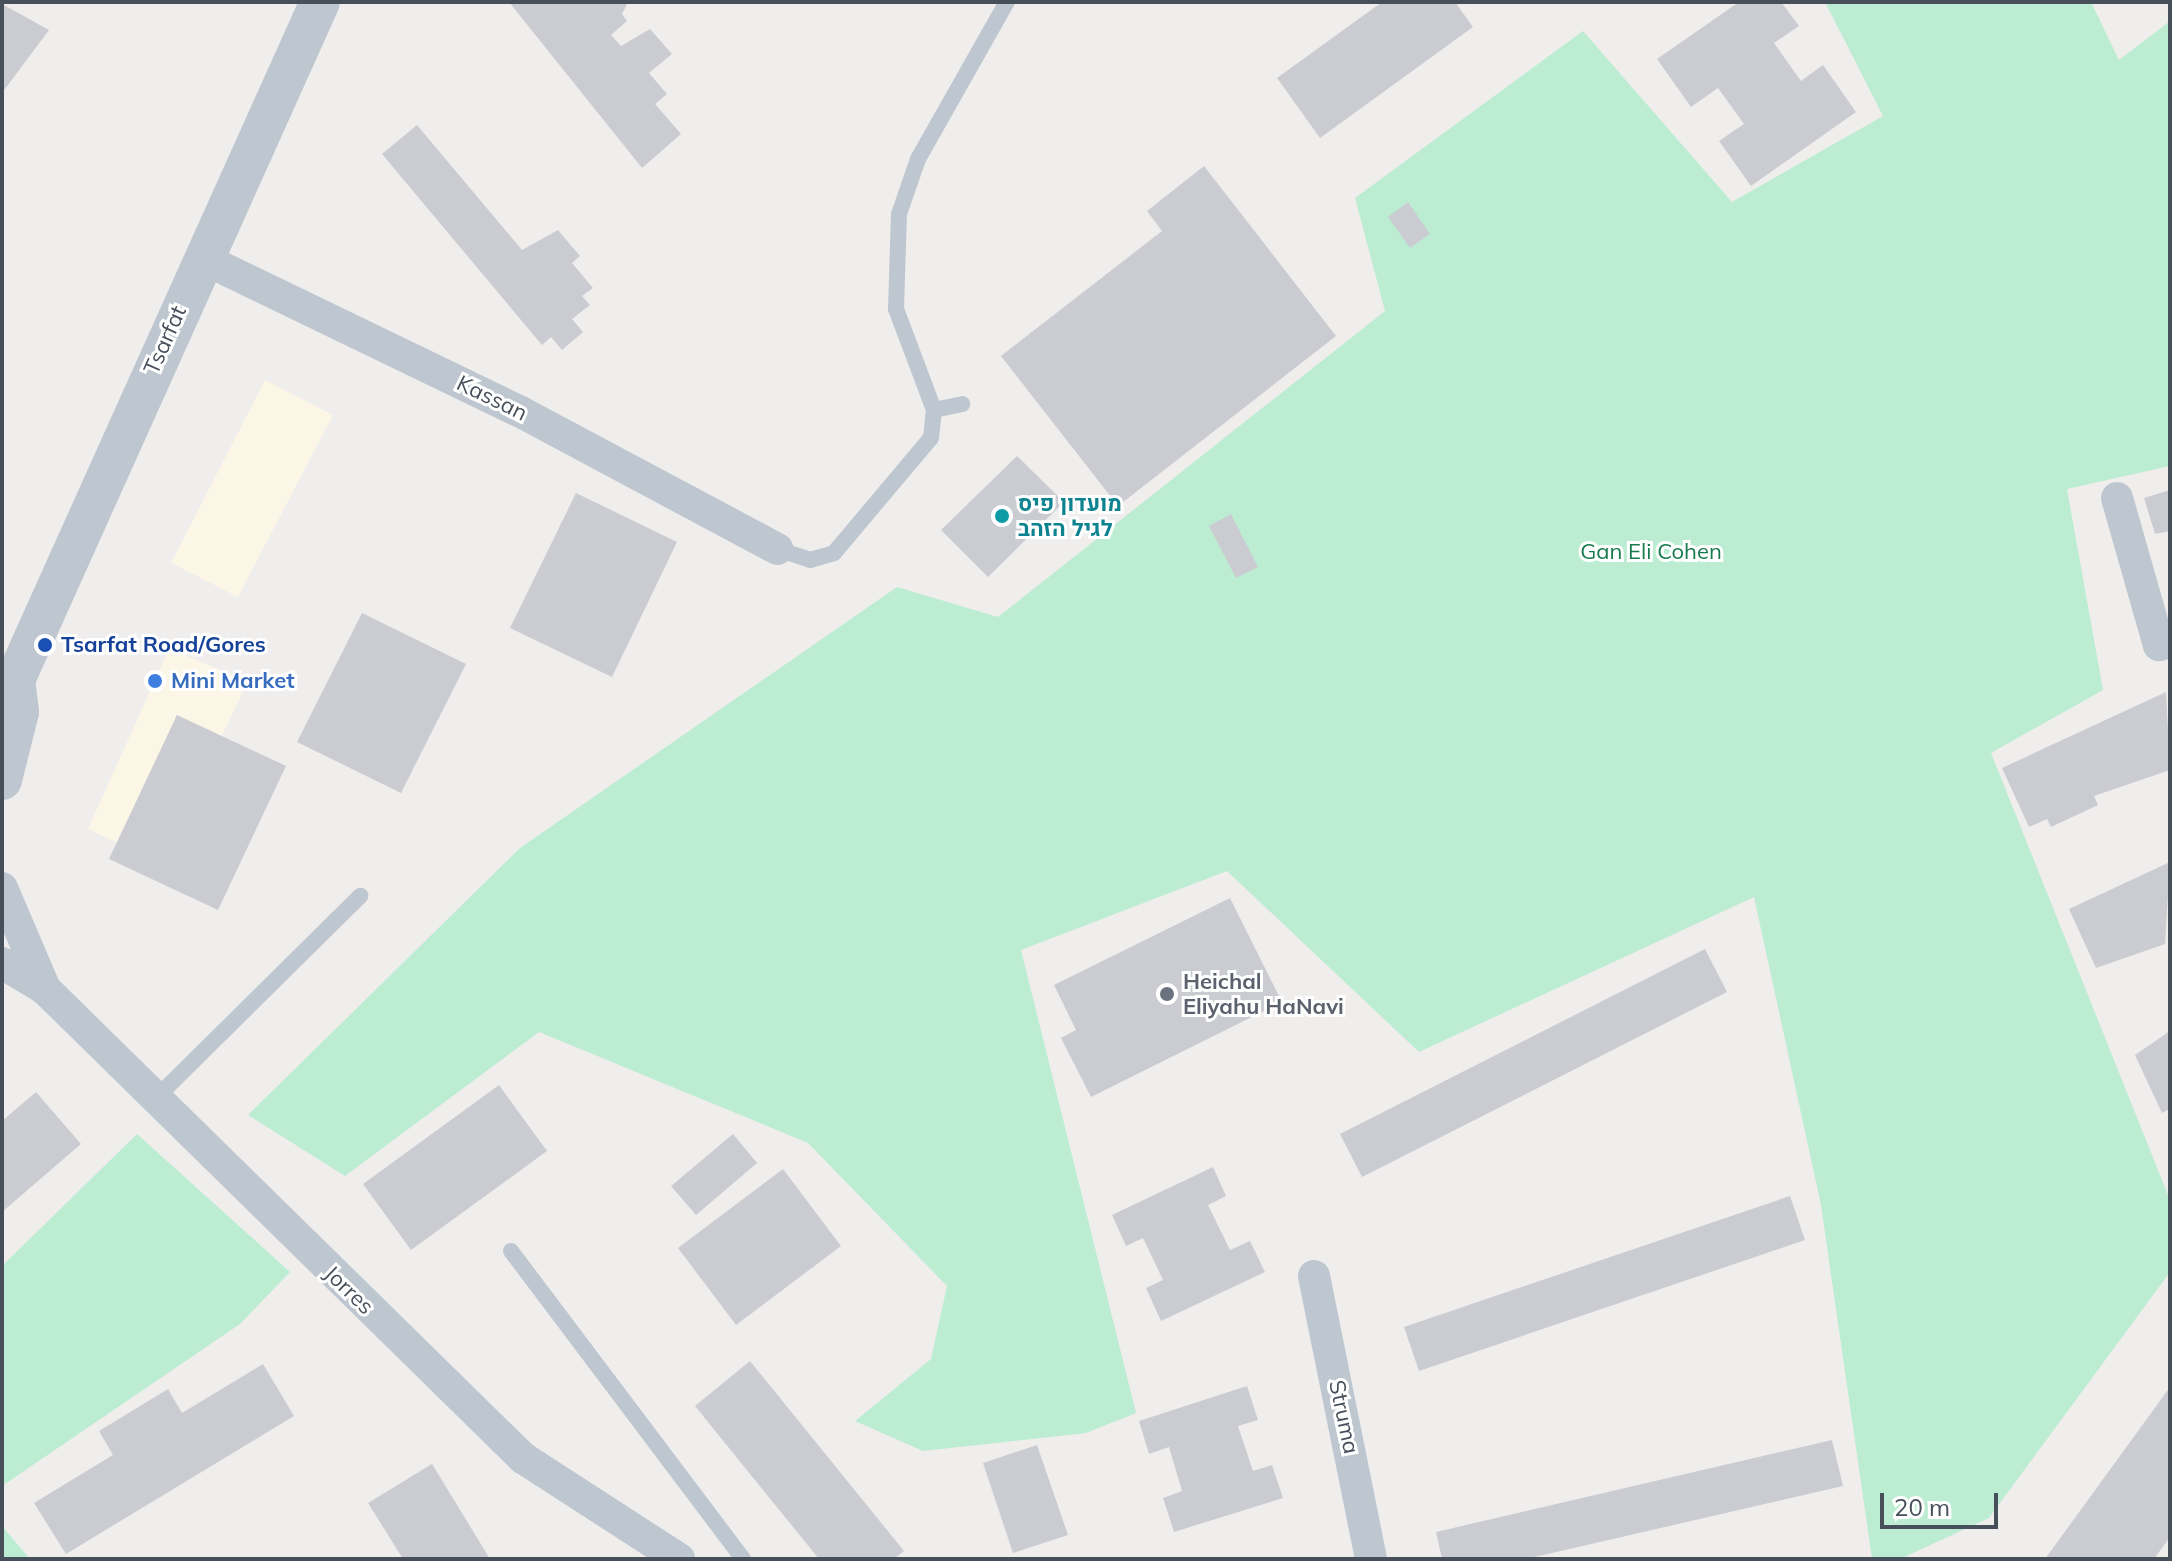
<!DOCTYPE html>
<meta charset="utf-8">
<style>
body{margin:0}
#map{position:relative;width:2172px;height:1561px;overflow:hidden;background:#f0eded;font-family:Mulish,Heebo,sans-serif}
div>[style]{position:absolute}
.commercial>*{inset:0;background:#fbf6e6}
.green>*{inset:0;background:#bcedd2}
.building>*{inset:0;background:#caccd2}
.service>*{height:16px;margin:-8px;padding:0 8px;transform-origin:8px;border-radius:8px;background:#bec7cf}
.minor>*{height:32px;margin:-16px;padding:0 16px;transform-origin:16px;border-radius:16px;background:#bec7cf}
.tertiary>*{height:40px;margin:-20px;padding:0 20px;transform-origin:20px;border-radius:20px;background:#bec7cf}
.dots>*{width:22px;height:22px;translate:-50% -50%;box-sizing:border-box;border:4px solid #fff;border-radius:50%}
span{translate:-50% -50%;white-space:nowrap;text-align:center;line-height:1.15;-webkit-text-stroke:6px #fff;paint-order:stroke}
.street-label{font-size:22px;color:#464f5a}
.culture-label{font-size:22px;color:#0d838f;font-weight:700}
.left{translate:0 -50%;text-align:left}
.park-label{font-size:22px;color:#187a4f}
.transit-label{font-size:22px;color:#164399;font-weight:700}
.shop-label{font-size:22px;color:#366cbe;font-weight:700}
.worship-label{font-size:22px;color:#5b616d;font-weight:700}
.frame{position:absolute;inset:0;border:4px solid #464f5a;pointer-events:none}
.scale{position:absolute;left:1880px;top:1493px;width:118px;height:36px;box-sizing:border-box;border:4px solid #464f5a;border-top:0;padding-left:10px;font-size:24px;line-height:28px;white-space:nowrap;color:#464f5a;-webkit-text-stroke:6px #fff;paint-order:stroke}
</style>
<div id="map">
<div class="commercial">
<i style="clip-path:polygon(265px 380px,333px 415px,238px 597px,171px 563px)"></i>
<i style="clip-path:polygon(169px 649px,248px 681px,161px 864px,88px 829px)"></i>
</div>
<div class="green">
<i style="clip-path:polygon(1825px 2px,2091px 2px,2119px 60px,2170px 21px,2170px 466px,2067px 489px,2103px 690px,1991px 753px,2170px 1200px,2170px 1272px,1989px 1518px,1900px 1559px,1872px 1559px,1821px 1205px,1754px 897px,1419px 1052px,1227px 871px,1021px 950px,1136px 1413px,1086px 1433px,923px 1451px,855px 1421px,931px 1359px,947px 1286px,808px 1143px,539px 1032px,345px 1176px,248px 1115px,520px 848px,897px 587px,998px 617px,1385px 311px,1355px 198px,1583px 31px,1732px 202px,1883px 116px)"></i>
<i style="clip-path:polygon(137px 1134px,290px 1272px,240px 1324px,2px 1486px,2px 1266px)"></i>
<i style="clip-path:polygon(2px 1526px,30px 1559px,2px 1559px)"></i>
</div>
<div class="building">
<i style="clip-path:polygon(509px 2px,628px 2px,622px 14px,627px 21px,611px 35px,621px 46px,650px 29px,672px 54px,649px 73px,667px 94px,655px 104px,681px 134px,642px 168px)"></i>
<i style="clip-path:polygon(1382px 2px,1455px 2px,1473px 27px,1320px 138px,1277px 78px)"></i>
<i style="clip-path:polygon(1739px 2px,1781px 2px,1799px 26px,1774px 43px,1801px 81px,1823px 65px,1856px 112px,1751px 186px,1719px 141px,1744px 124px,1718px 88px,1691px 107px,1657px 59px)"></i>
<i style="clip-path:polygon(2px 4px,49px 30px,2px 93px)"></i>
<i style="clip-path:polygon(417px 125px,522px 250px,558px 230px,580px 256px,572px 263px,593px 288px,582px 296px,590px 305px,572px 319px,583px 332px,562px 350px,551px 337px,542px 345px,382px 154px)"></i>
<i style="clip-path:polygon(1204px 166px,1336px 336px,1118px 506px,1001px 356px,1162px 231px,1147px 211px)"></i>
<i style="clip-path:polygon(1408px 202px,1430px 234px,1410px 248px,1388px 217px)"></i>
<i style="clip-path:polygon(1017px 456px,1064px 502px,988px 577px,941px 530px)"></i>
<i style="clip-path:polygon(2170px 490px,2170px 531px,2155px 534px,2144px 498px)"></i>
<i style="clip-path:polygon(576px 493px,677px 542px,612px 677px,510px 628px)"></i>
<i style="clip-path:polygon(1231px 514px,1258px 567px,1236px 578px,1209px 526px)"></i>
<i style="clip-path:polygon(362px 613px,466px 664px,401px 793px,297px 742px)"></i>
<i style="clip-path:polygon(2166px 692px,2170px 770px,2094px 796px,2098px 805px,2051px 827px,2047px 819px,2029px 827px,2002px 768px)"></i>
<i style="clip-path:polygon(177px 715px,286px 766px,218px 910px,109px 859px)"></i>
<i style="clip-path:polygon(2170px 862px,2165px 944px,2096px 968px,2069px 909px)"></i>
<i style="clip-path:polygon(1230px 898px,1282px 1002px,1091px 1097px,1061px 1038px,1076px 1030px,1054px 985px)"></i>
<i style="clip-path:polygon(1705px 949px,1727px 992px,1362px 1177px,1340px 1134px)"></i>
<i style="clip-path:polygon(2170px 1031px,2170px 1109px,2162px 1113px,2135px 1055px)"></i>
<i style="clip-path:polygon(499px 1085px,547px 1151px,411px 1250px,363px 1184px)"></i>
<i style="clip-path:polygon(36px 1092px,81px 1144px,2px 1212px,2px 1121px)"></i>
<i style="clip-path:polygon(733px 1134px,757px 1163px,696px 1215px,671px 1186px)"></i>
<i style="clip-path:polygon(1213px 1167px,1226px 1196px,1208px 1205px,1230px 1250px,1250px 1241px,1265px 1272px,1161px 1321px,1146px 1288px,1163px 1280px,1143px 1238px,1126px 1246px,1112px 1215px)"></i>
<i style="clip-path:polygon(783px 1169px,841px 1246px,736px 1325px,678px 1248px)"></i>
<i style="clip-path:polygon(1790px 1196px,1805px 1240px,1419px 1371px,1404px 1327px)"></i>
<i style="clip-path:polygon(750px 1361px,904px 1551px,894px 1559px,819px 1559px,695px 1406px)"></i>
<i style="clip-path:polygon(263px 1364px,294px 1416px,66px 1554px,34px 1503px,113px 1455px,99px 1431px,168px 1389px,182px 1413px)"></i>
<i style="clip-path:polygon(1247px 1386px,1258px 1420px,1238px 1426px,1253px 1471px,1272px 1465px,1283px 1498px,1174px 1532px,1163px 1498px,1182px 1491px,1169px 1447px,1149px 1454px,1139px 1421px)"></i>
<i style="clip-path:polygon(2170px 1387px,2170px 1537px,2154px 1559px,2045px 1559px)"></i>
<i style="clip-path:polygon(1832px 1440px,1843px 1486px,1526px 1559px,1442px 1559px,1436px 1532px)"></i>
<i style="clip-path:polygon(1037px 1445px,1068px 1535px,1013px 1553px,983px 1463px)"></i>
<i style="clip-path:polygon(432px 1464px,490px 1559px,403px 1559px,368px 1503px)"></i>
</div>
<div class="service">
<i style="left:934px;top:410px;width:29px;rotate:-12deg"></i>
<i style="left:777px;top:549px;width:35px;rotate:18deg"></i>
<i style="left:810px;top:560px;width:25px;rotate:-16deg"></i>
<i style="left:834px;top:553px;width:150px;rotate:-49.9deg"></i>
<i style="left:931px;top:438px;width:28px;rotate:-84deg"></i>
<i style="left:934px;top:410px;width:108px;rotate:-110.6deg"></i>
<i style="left:896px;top:309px;width:95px;rotate:-88.2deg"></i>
<i style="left:899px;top:214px;width:58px;rotate:-70.9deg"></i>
<i style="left:918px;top:159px;width:180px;rotate:-60.5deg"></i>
<i style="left:155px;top:1099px;width:289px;rotate:-44.7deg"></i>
<i style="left:511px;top:1251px;width:386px;rotate:53deg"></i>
</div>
<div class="minor">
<i style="left:202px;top:258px;width:352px;rotate:25.8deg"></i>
<i style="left:519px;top:411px;width:293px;rotate:28.1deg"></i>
<i style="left:2117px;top:498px;width:153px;rotate:74.1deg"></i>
<i style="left:2159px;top:645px;width:11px;rotate:-15deg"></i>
<i style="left:2px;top:888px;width:110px;rotate:66.9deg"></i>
<i style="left:2px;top:963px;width:50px;rotate:31.2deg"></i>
<i style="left:45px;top:989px;width:670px;rotate:44.46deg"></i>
<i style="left:523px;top:1458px;width:186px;rotate:32.9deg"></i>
<i style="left:1314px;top:1276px;width:289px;rotate:78.6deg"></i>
</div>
<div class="tertiary">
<i style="left:2px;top:692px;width:18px;rotate:-43deg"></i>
<i style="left:15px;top:680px;width:743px;rotate:-65.78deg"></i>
<i style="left:2px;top:780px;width:70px;rotate:-76deg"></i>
<i style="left:19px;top:712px;width:32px;rotate:-97deg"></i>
</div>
<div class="dots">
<i style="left:1002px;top:516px;background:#0f9aa8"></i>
<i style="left:45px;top:645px;background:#1a4fb4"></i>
<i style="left:155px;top:681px;background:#3f7fe0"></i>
<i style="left:1167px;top:994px;background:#6b7280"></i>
</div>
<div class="street-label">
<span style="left:165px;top:340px;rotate:-66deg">Tsarfat</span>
<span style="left:492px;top:398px;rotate:26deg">Kassan</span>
<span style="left:349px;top:1290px;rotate:44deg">Jorres</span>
<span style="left:1344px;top:1417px;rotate:78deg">Struma</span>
</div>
<div class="culture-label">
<span class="left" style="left:1018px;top:516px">מועדון פיס<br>לגיל הזהב</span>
</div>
<div class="park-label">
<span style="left:1651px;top:552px">Gan Eli Cohen</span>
</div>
<div class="transit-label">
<span class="left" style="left:61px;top:645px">Tsarfat Road/Gores</span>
</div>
<div class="shop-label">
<span class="left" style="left:171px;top:681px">Mini Market</span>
</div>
<div class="worship-label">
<span class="left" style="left:1183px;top:994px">Heichal<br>Eliyahu HaNavi</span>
</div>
<div class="frame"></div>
<div class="scale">20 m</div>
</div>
